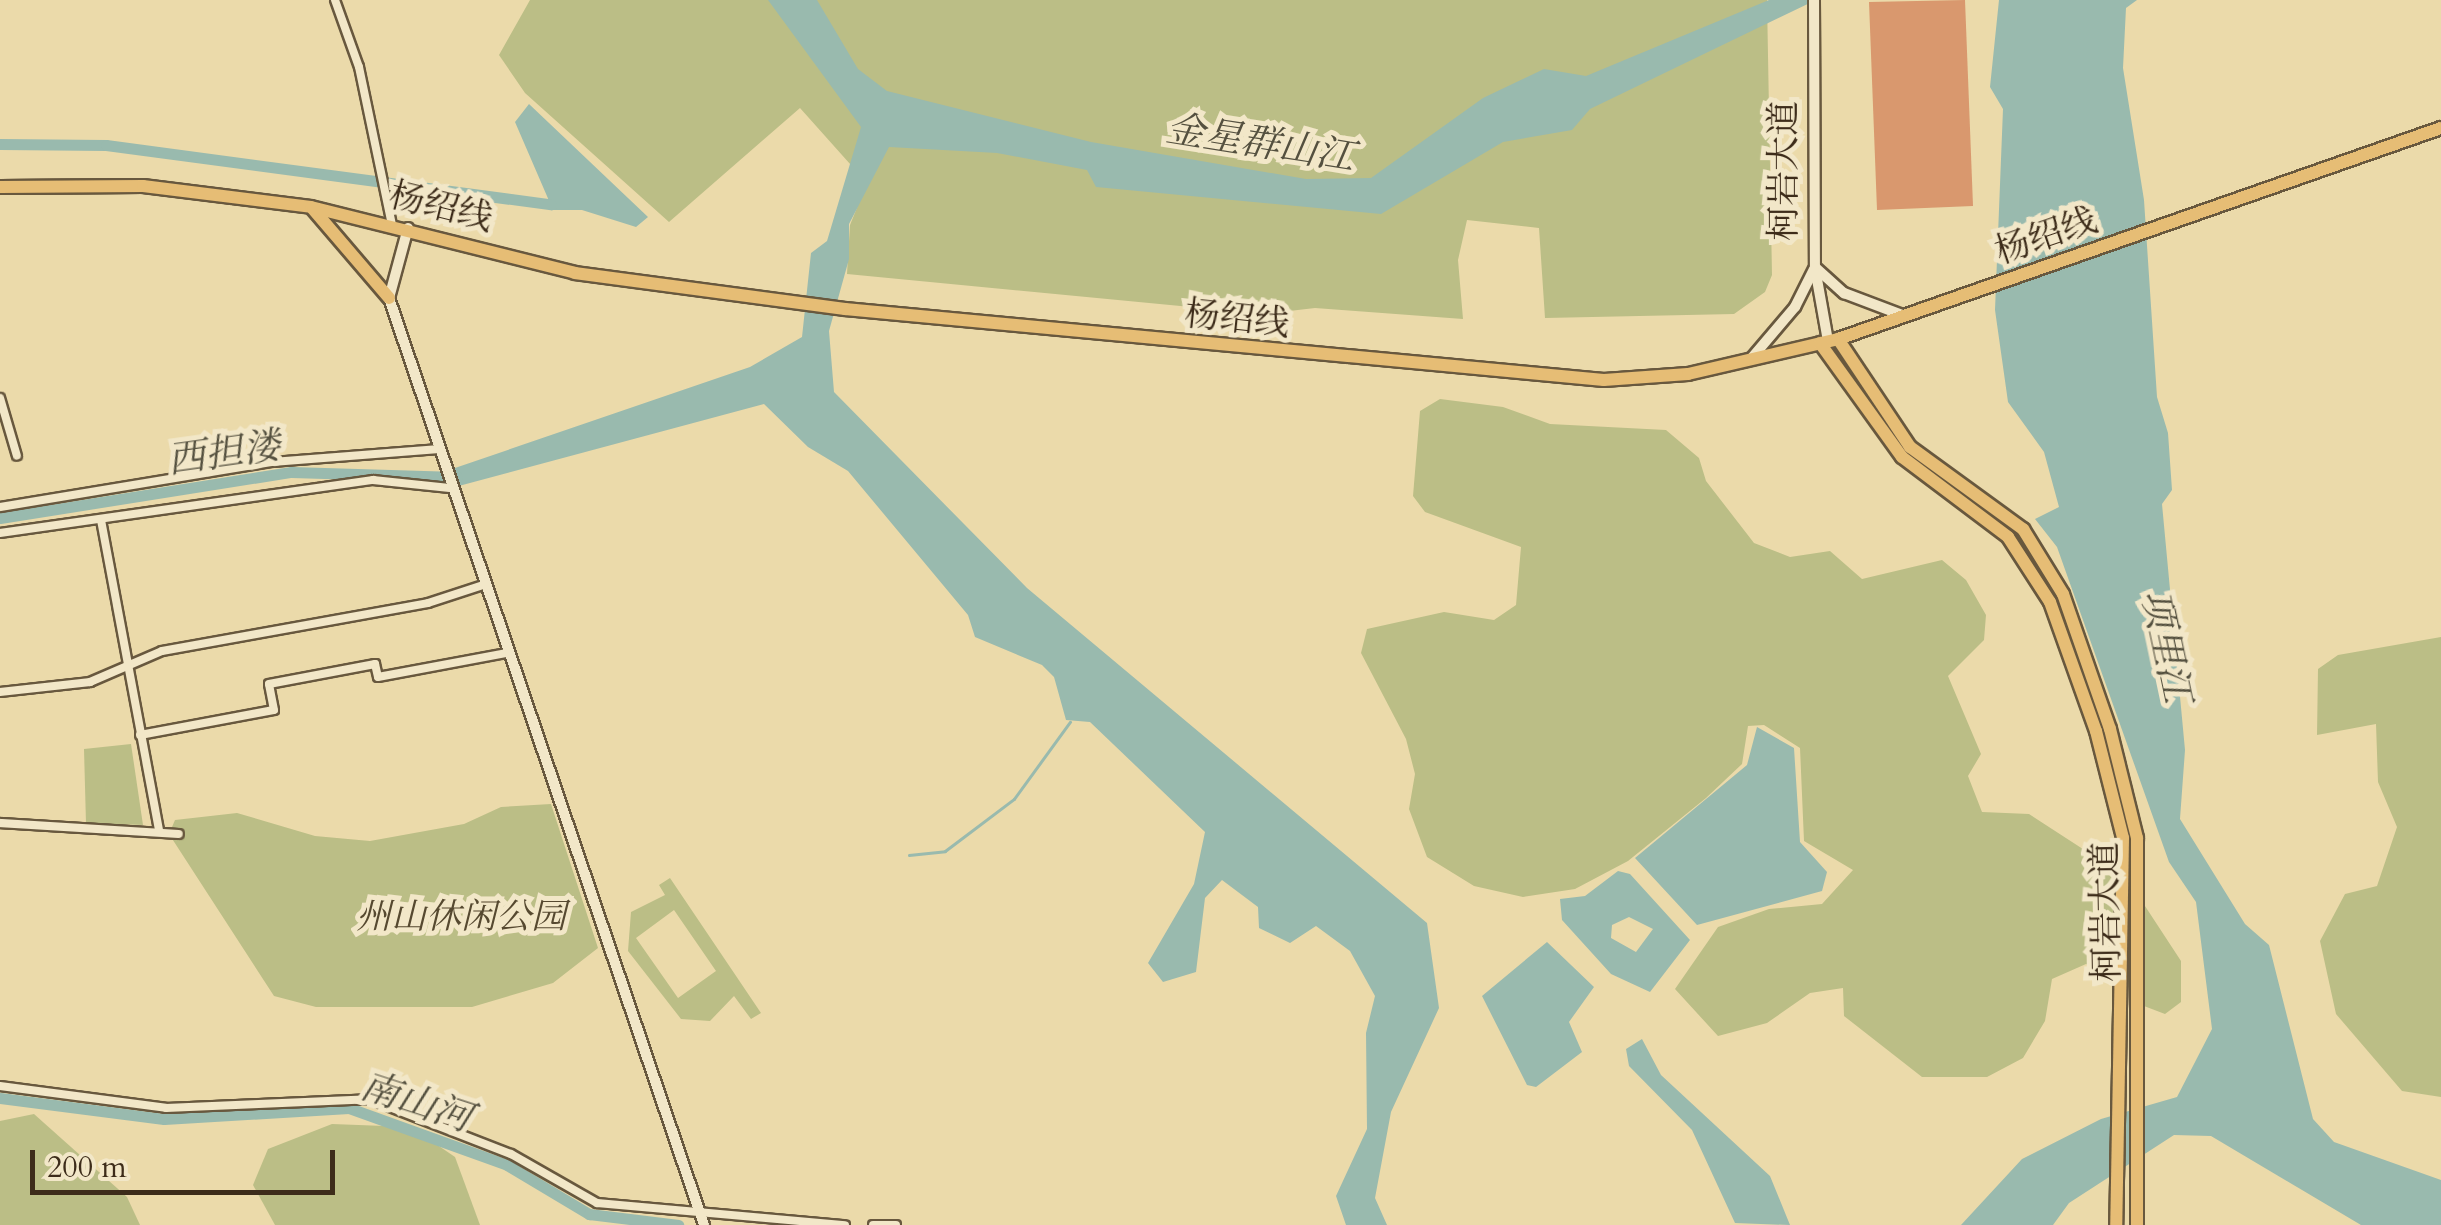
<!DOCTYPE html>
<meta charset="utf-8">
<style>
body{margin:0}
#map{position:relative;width:2441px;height:1225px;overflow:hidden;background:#ebdaaa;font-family:Cardo,"Noto Serif SC",serif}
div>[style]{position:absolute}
.green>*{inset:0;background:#bbbe86}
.water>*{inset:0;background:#99baae}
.stream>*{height:2.5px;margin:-1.25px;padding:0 1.25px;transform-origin:1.25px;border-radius:1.25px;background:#99baae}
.canal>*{height:11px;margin:-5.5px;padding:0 5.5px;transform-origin:5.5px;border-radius:5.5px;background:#99baae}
.building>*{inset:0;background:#d9986e}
.roads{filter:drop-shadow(2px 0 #68583e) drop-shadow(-2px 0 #68583e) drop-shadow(0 2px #68583e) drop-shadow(0 -2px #68583e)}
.minor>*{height:8px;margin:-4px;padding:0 4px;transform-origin:4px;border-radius:4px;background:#f2e7c8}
.tertiary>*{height:10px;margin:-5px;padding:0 5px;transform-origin:5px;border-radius:5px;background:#f2e7c8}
.primary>*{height:12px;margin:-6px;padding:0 6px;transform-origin:6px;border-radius:6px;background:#e6bd75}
span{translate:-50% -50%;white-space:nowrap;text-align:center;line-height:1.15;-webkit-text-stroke:10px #f2e7c8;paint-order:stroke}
.street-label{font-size:35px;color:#3d2c1a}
.park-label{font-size:35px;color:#564930;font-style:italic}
.water-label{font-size:38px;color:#54503f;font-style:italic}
.scale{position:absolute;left:30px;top:1150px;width:305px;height:45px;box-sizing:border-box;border:5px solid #3d2c1a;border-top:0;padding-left:12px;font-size:30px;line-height:35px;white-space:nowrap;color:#3d2c1a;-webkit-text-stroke:8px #f2e7c8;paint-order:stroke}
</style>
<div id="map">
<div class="green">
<i style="clip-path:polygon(530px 0,1767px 0,1772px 275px,1765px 292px,1734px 314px,1545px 318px,1539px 228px,1467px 220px,1458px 260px,1463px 319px,1315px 308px,1264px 314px,847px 274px,850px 225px,867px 183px,800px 108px,669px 222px,525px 93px,499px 55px)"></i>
<i style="clip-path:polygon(1440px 399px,1503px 407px,1550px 424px,1666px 430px,1699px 458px,1706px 481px,1754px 543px,1790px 557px,1830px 551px,1862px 579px,1942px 560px,1966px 580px,1986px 615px,1984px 640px,1948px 676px,1981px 754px,1968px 776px,1982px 812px,2029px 814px,2126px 877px,2181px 961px,2181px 1002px,2165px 1014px,2144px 1006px,2119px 976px,2086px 964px,2052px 979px,2045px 1021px,2023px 1058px,1987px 1077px,1922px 1077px,1844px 1016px,1843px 988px,1810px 993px,1767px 1023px,1718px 1036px,1675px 989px,1718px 927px,1769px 909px,1822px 904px,1853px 870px,1804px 841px,1800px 748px,1764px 725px,1748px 726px,1742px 764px,1706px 798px,1628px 861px,1575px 889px,1523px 897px,1474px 886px,1427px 857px,1409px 809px,1415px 774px,1406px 739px,1361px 653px,1367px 629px,1444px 612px,1494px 620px,1516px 605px,1521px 547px,1425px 512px,1413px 496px,1420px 411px)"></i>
<i style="clip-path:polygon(2441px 637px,2441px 1097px,2402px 1091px,2336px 1014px,2320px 941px,2345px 894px,2377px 886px,2397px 827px,2378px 782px,2376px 724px,2317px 735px,2318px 669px,2338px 655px)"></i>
<i style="clip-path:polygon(131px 744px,143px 825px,86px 823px,84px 749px)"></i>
<i style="clip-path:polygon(551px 804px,598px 948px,553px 983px,472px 1007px,316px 1007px,274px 996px,169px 834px,175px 820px,237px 813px,315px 836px,370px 841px,464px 824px,501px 807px)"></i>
<i style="clip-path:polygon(evenodd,670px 878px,761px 1013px,751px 1019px,734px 996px,710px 1021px,681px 1019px,628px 951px,631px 912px,665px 895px,659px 885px,670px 878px,674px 910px,716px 971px,678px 998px,636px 938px,674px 910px)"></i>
<i style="clip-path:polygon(34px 1114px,127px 1197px,140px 1225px,0 1225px,0 1121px)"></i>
<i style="clip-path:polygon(332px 1124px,411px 1127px,455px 1157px,480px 1225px,275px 1225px,253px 1185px,268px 1149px)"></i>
</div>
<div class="water">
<i style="clip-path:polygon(768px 0,817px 0,858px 69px,887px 91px,1091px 142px,1306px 179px,1371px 178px,1483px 98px,1544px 69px,1586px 76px,1769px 0,1816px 0,1590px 109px,1572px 130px,1503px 142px,1381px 214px,1096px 187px,1087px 170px,997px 153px,889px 147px,849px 224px,849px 259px,829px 331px,834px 392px,1027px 588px,1427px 923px,1439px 1008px,1391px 1112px,1375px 1198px,1387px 1225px,1346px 1225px,1336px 1196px,1367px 1129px,1366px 1033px,1375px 996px,1350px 951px,1316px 926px,1290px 943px,1259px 928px,1258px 907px,1222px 880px,1205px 898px,1196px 972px,1163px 982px,1148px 963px,1194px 884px,1205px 832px,1090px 722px,1066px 720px,1054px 677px,1042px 665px,975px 637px,968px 615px,848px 471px,808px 447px,764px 404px,455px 487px,452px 469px,750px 367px,802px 337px,811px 253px,827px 241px,861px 127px)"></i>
<i style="clip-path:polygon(1999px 0,2137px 0,2126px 8px,2123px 68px,2144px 200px,2157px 397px,2168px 433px,2172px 490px,2162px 504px,2185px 750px,2180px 819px,2245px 924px,2269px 945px,2313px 1119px,2334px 1142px,2441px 1180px,2441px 1225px,2361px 1225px,2211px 1136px,2174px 1135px,2069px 1203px,2053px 1225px,1961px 1225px,2022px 1159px,2101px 1119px,2177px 1097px,2212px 1029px,2196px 902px,2169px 862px,2057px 547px,2035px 519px,2059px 507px,2044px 452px,2008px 402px,1995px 310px,2003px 109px,1990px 87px)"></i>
<i style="clip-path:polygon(529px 104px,648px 217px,636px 227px,582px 210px,553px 210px,515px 122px)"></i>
<i style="clip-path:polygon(1757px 727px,1794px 748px,1800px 842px,1827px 872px,1822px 891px,1697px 925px,1635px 858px,1747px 765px)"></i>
<i style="clip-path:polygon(evenodd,1618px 871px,1630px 874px,1690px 940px,1650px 992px,1611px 974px,1562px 920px,1560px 899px,1585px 896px,1618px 871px,1629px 917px,1653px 929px,1636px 952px,1611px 938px,1612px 925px,1629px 917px)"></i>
<i style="clip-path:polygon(1547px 942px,1594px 987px,1569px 1022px,1582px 1052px,1536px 1087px,1527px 1085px,1482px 996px)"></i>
<i style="clip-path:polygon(1642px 1039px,1661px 1075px,1770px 1176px,1790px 1225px,1735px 1223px,1692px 1130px,1629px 1066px,1626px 1049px)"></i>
</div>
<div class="stream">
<i style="left:909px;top:855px;width:36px;rotate:-6deg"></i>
<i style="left:945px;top:851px;width:86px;rotate:-37deg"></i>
<i style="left:1014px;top:799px;width:95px;rotate:-54deg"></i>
</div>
<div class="canal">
<i style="left:0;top:144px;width:106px;rotate:0.5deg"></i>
<i style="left:106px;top:145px;width:449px;rotate:7.6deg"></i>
<i style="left:0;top:518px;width:295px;rotate:-9deg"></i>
<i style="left:291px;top:472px;width:166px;rotate:1.7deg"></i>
<i style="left:0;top:1098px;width:165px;rotate:7.3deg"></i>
<i style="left:164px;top:1119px;width:185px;rotate:-3.4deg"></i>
<i style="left:349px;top:1108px;width:168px;rotate:19.8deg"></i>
<i style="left:507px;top:1165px;width:96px;rotate:30.9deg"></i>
<i style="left:589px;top:1214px;width:90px;rotate:7deg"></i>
</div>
<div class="building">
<i style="clip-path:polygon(1965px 0,1973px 206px,1877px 210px,1869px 2px)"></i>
</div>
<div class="roads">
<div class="minor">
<i style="left:335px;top:0;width:71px;rotate:70.3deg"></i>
<i style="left:359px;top:67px;width:161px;rotate:78.2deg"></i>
<i style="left:0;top:398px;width:60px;rotate:73.7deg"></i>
<i style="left:0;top:507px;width:277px;rotate:-9.4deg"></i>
<i style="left:273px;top:462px;width:166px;rotate:-4.5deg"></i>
<i style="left:101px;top:520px;width:316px;rotate:79.4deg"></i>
<i style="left:0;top:533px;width:377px;rotate:-8.1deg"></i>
<i style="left:373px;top:480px;width:77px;rotate:5.9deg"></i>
<i style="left:0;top:692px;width:91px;rotate:-6.3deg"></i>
<i style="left:90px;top:682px;width:78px;rotate:-23.3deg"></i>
<i style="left:162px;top:651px;width:270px;rotate:-10.2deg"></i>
<i style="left:428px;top:603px;width:58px;rotate:-18.1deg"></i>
<i style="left:140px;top:735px;width:136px;rotate:-10.6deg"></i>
<i style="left:274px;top:710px;width:26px;rotate:-101deg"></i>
<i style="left:269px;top:684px;width:108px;rotate:-10.7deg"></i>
<i style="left:375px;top:664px;width:13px;rotate:77deg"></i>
<i style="left:378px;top:677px;width:130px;rotate:-10.6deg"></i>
<i style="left:0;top:823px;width:179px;rotate:3.5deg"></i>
<i style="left:0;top:1086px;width:167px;rotate:7.5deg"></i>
<i style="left:166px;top:1108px;width:203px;rotate:-2.5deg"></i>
<i style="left:369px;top:1099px;width:152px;rotate:21.2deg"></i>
<i style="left:511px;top:1154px;width:99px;rotate:29.7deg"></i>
<i style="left:597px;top:1203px;width:249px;rotate:5.1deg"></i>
<i style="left:873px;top:1225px;width:23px"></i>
</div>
<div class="tertiary">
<i style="left:1814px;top:0;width:268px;rotate:89.8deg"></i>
<i style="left:1815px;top:268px;width:74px;rotate:79.9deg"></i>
<i style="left:408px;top:228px;width:73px;rotate:105.2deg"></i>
<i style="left:389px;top:298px;width:979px;rotate:71.23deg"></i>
<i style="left:1816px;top:268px;width:38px;rotate:42deg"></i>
<i style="left:1844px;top:293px;width:65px;rotate:20.7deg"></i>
<i style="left:1750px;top:360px;width:70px;rotate:-49.7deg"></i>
<i style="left:1795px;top:307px;width:42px;rotate:-63.4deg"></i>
</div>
<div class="primary">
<i style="left:0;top:187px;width:143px;rotate:-0.4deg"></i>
<i style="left:143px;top:186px;width:169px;rotate:7.1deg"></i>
<i style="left:311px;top:207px;width:272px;rotate:14deg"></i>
<i style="left:575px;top:273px;width:272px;rotate:7.6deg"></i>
<i style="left:845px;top:309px;width:762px;rotate:5.34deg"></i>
<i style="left:1604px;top:380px;width:84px;rotate:-4.1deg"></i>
<i style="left:1688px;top:374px;width:154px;rotate:-13.1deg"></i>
<i style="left:1838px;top:339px;width:639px;rotate:-19.29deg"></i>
<i style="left:313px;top:209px;width:117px;rotate:49.5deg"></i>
<i style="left:1838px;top:339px;width:130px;rotate:56.3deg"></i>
<i style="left:1910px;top:447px;width:140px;rotate:36deg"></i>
<i style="left:2023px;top:529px;width:76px;rotate:58.4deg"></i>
<i style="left:2063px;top:594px;width:143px;rotate:70.8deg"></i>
<i style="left:2110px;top:729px;width:112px;rotate:76.1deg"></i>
<i style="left:2137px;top:838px;width:387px;rotate:90deg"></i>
<i style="left:1820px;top:343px;width:140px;rotate:54.3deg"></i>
<i style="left:1902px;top:457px;width:133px;rotate:37deg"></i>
<i style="left:2008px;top:537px;width:77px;rotate:57.1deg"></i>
<i style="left:2050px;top:602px;width:137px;rotate:70.4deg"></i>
<i style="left:2096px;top:731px;width:110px;rotate:75.8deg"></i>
<i style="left:2123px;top:838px;width:387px;rotate:91deg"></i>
</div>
</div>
<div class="street-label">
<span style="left:1784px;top:171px;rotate:-90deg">柯岩大道</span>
<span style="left:441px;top:207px;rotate:14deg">杨绍线</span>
<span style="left:2046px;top:236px;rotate:-19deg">杨绍线</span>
<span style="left:1237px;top:319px;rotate:6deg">杨绍线</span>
<span style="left:2106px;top:912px;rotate:-91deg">柯岩大道</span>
</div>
<div class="park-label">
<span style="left:461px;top:917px">州山休闲公园</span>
</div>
<div class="water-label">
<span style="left:1260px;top:144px;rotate:9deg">金星群山江</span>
<span style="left:224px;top:454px;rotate:-8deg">西担溇</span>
<span style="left:2165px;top:646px;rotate:78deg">项里江</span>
<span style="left:416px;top:1103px;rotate:18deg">南山河</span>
</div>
<div class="scale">200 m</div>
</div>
